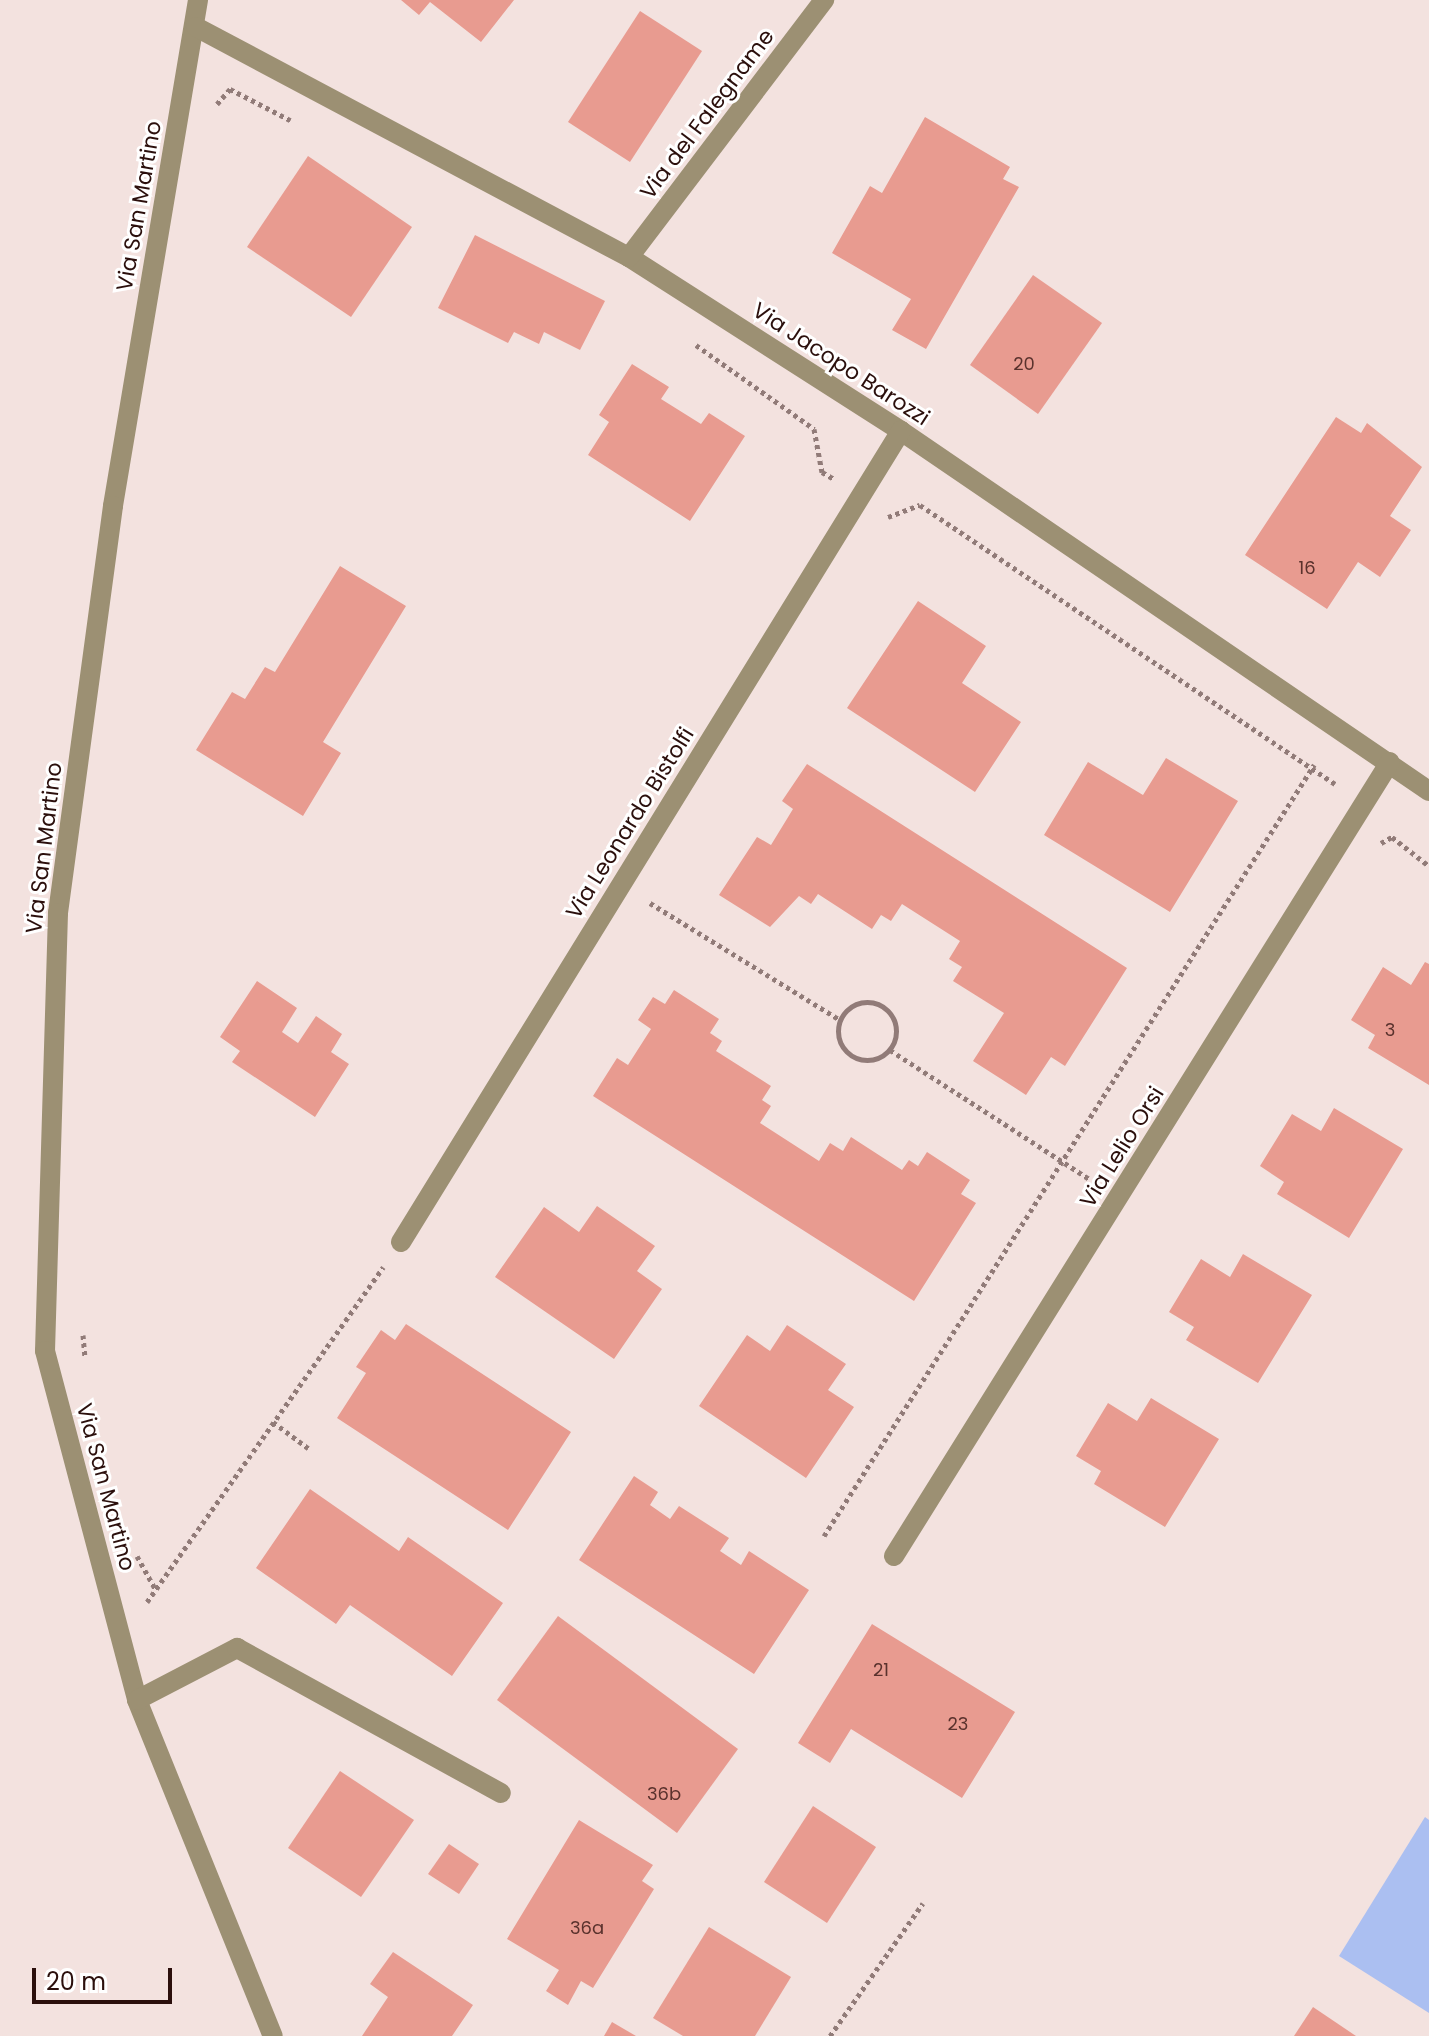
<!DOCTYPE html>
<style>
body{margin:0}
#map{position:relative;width:1429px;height:2036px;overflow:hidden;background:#f3e2df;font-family:Poppins,sans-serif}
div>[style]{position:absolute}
.water>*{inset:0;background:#abbff1}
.building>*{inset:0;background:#e89b90}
.path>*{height:5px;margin-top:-2.5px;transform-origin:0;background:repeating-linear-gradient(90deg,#917b78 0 4px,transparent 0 8px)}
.path>.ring{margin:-2.5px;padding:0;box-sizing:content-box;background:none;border:5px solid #917b78;border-radius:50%}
.street>*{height:20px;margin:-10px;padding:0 10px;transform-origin:10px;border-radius:10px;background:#9c9073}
span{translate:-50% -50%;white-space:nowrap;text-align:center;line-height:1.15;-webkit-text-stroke:6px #fff;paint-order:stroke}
.number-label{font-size:18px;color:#5a322d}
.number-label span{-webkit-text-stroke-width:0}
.street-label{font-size:22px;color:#2b0f0c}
.scale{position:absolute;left:32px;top:1968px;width:140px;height:36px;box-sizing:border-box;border:4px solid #2b0f0c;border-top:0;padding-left:10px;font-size:24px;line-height:28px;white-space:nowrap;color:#2b0f0c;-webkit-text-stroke:6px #fff;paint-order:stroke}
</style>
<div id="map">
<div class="water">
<i style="clip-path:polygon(1425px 1817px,1429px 1820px,1429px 2013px,1339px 1956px)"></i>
</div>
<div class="building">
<i style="clip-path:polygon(401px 0,514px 0,481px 42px,430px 2px,419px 15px)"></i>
<i style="clip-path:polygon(640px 11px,702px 51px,630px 162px,568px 122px)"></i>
<i style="clip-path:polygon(925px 117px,1010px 167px,1003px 179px,1019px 187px,926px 349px,892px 330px,911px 299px,832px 253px,870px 186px,882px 193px)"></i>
<i style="clip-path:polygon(308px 156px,412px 227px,351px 317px,247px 247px)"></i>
<i style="clip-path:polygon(475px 235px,605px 301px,580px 350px,544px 332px,539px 344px,514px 332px,508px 343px,438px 308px)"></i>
<i style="clip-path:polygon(1033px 275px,1102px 323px,1038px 414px,970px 365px)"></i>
<i style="clip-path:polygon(632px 364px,669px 387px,661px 399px,701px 424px,709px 413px,745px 436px,690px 521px,588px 455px,609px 422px,599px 415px)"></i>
<i style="clip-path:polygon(1336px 417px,1361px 433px,1367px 423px,1422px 467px,1390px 516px,1411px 530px,1380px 577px,1358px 562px,1327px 609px,1245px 555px)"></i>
<i style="clip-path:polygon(340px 566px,406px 606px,323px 742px,341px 753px,303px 816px,196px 750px,232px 692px,245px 699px,265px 667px,275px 672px)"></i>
<i style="clip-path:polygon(918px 601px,986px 646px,962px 683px,1021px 722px,975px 792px,847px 708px)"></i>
<i style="clip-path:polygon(1166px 758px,1238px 801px,1170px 912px,1044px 835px,1088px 762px,1143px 795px)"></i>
<i style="clip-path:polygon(807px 764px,1127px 968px,1065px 1066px,1051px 1057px,1026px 1095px,973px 1061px,1004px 1013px,953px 981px,962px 967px,949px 959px,960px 941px,902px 904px,891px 921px,881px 915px,872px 929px,818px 894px,811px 904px,799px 896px,770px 927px,719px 895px,757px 837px,771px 845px,793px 809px,782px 801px)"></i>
<i style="clip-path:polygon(1425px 962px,1429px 964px,1429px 1085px,1368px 1048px,1375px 1035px,1351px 1020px,1383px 967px,1411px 985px)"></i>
<i style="clip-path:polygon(257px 981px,297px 1008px,282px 1032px,298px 1043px,316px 1016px,342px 1034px,331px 1052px,349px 1064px,315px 1117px,232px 1062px,240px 1051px,220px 1037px)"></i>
<i style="clip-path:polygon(674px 990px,719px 1019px,710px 1033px,722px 1041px,716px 1051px,771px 1086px,762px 1100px,771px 1106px,760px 1123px,819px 1161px,830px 1143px,843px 1151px,851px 1137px,902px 1170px,909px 1160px,918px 1166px,927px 1152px,970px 1180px,961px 1194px,976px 1203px,914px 1301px,593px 1096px,617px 1058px,628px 1065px,651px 1029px,638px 1020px,653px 997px,665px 1004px)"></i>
<i style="clip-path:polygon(1334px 1108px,1403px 1149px,1349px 1238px,1277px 1194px,1284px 1182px,1260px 1166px,1292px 1114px,1321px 1131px)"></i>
<i style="clip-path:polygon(597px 1206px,655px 1246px,637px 1271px,662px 1289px,614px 1359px,495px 1277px,544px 1207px,579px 1232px)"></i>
<i style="clip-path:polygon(1243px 1254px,1312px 1295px,1258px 1383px,1186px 1340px,1194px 1327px,1169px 1312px,1201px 1259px,1230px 1277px)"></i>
<i style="clip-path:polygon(406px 1324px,571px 1432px,508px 1530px,337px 1418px,366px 1373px,356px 1367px,381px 1330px,395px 1340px)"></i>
<i style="clip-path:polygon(787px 1325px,846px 1364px,828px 1390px,854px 1407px,806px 1478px,699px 1406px,747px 1335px,770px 1351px)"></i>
<i style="clip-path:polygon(1151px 1398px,1219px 1439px,1165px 1527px,1094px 1484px,1101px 1471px,1076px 1456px,1108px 1403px,1137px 1421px)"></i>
<i style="clip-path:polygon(634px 1476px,658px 1492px,650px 1505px,670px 1519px,679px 1506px,729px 1538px,720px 1551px,741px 1565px,749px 1551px,809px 1590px,754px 1674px,579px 1560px)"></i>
<i style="clip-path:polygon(310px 1489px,399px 1551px,408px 1537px,503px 1603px,452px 1676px,350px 1605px,336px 1624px,256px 1568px)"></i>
<i style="clip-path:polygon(558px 1616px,738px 1749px,677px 1833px,497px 1700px)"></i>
<i style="clip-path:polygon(872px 1624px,1015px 1712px,962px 1798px,851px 1729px,830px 1763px,798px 1743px)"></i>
<i style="clip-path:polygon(340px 1771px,414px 1820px,361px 1897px,288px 1848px)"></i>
<i style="clip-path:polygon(813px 1806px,876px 1847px,827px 1923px,764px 1882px)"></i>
<i style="clip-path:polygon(579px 1820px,653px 1865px,642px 1881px,654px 1889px,593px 1988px,581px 1981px,568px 2005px,546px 1991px,559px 1970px,507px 1939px)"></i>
<i style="clip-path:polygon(449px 1844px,479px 1864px,459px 1894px,428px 1874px)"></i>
<i style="clip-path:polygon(709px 1927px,791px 1977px,755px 2036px,683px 2036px,653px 2018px)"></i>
<i style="clip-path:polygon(393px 1952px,473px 2005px,452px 2036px,362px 2036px,388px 1997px,370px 1984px)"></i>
<i style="clip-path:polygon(1313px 2007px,1356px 2036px,1294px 2036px)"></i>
<i style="clip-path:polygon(612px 2022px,636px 2036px,604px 2036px)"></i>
</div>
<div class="path">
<i style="left:217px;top:104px;width:20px;rotate:-49deg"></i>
<i style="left:230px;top:89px;width:68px;rotate:27.3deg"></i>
<i style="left:696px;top:345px;width:145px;rotate:35.4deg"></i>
<i style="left:814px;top:429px;width:44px;rotate:79.5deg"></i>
<i style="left:822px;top:472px;width:14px;rotate:30deg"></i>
<i style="left:888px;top:517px;width:34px;rotate:-21deg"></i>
<i style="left:920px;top:505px;width:500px;rotate:33.91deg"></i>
<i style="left:1381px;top:843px;width:13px;rotate:-29deg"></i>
<i style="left:1392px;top:837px;width:47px;rotate:38.1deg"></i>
<i style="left:650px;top:903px;width:223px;rotate:31.6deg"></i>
<i class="ring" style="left:838px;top:1002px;width:53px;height:53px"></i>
<i style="left:890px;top:1050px;width:239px;rotate:32.9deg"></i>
<i style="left:83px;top:1335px;width:21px;rotate:85deg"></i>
<i style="left:273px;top:1422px;width:44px;rotate:36.6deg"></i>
<i style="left:824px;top:1536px;width:914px;rotate:-57.56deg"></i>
<i style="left:137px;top:1556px;width:39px;rotate:61deg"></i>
<i style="left:147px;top:1602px;width:410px;rotate:-54.8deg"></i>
<i style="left:830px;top:2036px;width:162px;rotate:-55deg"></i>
</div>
<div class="street">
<i style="left:198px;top:0;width:513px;rotate:99.54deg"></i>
<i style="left:113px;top:506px;width:411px;rotate:97.7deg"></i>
<i style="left:58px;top:913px;width:438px;rotate:91.7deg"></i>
<i style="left:45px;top:1351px;width:361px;rotate:75.2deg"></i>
<i style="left:137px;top:1700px;width:362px;rotate:68deg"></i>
<i style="left:196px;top:27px;width:490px;rotate:28deg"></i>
<i style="left:629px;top:257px;width:323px;rotate:32.6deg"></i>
<i style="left:901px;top:431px;width:639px;rotate:34.29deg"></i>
<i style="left:629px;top:257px;width:323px;rotate:-52.8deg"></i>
<i style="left:401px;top:1242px;width:953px;rotate:-58.35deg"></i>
<i style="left:894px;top:1556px;width:936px;rotate:-58.01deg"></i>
<i style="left:137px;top:1700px;width:113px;rotate:-27.5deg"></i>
<i style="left:237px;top:1648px;width:301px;rotate:28.8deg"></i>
</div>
<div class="number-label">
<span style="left:1024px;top:364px">20</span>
<span style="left:1307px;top:568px">16</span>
<span style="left:1390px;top:1030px">3</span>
<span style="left:881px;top:1670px">21</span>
<span style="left:958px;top:1724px">23</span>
<span style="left:664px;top:1794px">36b</span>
<span style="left:587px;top:1928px">36a</span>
</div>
<div class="street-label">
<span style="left:707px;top:114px;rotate:-53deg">Via del Falegname</span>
<span style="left:139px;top:206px;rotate:-80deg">Via San Martino</span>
<span style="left:841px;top:364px;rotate:33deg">Via Jacopo Barozzi</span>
<span style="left:630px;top:823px;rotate:-58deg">Via Leonardo Bistolfi</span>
<span style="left:44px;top:848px;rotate:-83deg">Via San Martino</span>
<span style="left:1122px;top:1147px;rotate:-58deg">Via Lelio Orsi</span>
<span style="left:106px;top:1487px;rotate:75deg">Via San Martino</span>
</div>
<div class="scale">20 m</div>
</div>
